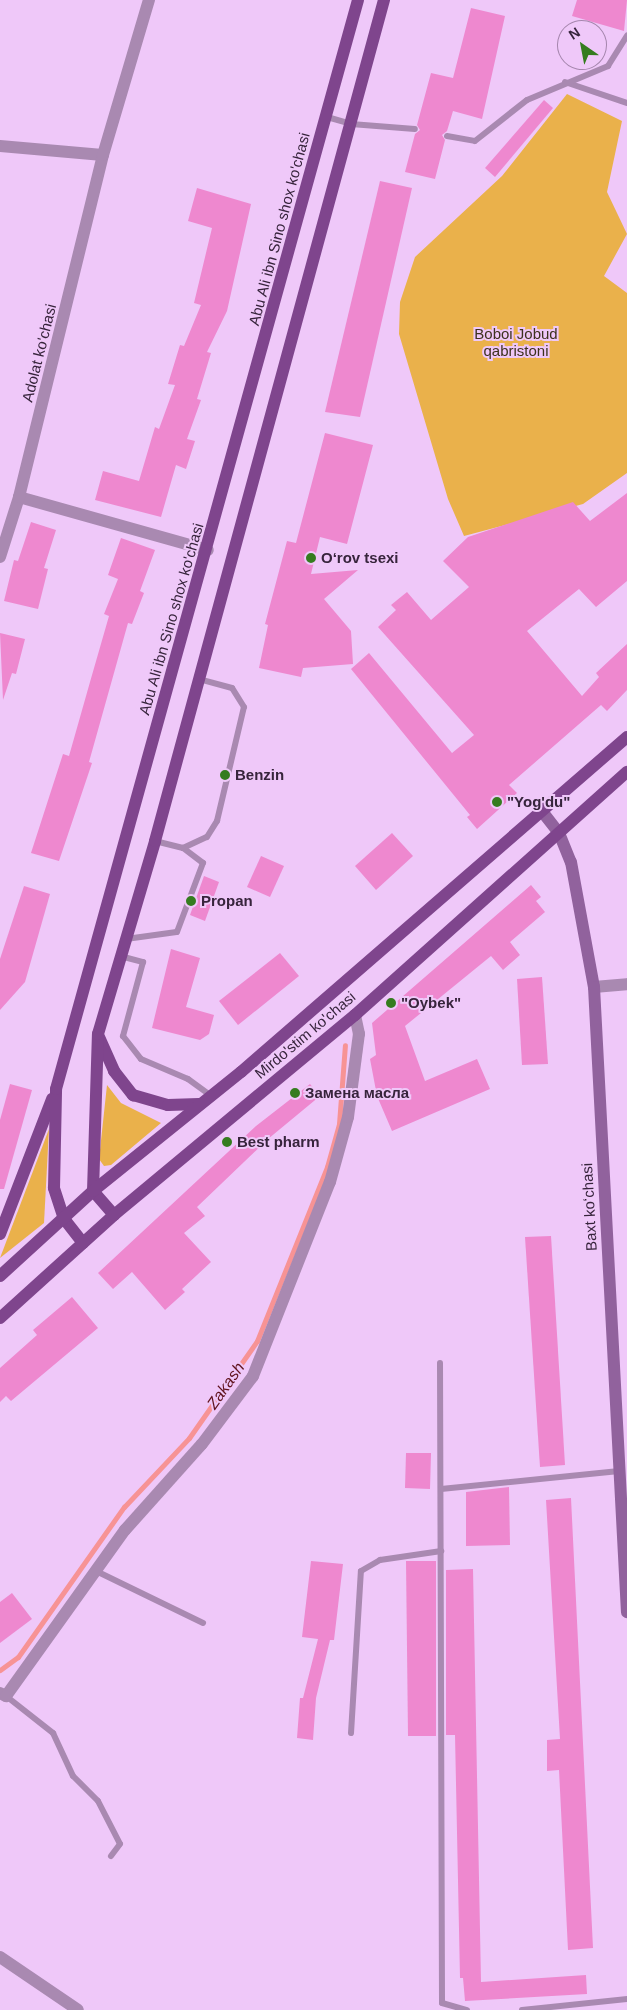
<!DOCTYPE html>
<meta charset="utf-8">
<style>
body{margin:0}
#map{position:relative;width:627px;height:2010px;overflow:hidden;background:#efc8f9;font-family:Helvetica,sans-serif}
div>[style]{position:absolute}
.green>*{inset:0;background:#eab14b}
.stream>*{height:5px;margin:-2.5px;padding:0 2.5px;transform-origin:2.5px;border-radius:2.5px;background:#f79395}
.building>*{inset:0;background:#ee88cf}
.service>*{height:6px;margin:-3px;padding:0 3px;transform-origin:3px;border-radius:3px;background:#a989b1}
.minor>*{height:12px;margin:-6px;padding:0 6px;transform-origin:6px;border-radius:6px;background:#a989b1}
.secondary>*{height:12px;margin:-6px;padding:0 6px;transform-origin:6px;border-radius:6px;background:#91629d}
.primary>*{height:12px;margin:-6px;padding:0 6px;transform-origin:6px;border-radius:6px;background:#7f458d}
.dots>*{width:14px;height:14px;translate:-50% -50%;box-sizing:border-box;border:2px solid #efc8f9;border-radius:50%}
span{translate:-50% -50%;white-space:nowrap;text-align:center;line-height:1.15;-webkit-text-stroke:4px #efc8f9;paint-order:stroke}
.street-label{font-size:15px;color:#37243c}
.park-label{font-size:15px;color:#3d311e}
.poi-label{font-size:15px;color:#37243c;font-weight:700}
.left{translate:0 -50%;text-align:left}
.water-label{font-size:16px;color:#60131d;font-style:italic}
.north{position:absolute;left:557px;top:20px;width:50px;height:50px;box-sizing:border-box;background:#efc8f9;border:1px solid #a586ad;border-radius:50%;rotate:327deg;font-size:14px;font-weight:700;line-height:20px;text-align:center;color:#37243c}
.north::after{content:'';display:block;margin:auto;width:18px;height:22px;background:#357c1f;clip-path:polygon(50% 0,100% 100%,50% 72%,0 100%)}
</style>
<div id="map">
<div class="green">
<i style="clip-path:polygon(567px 94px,622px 121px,607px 192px,627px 234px,604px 276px,627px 293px,627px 473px,583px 504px,464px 536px,448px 499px,399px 334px,400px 302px,415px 257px,502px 176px)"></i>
<i style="clip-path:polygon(107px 1085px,121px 1103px,161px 1123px,111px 1165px,104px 1166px,99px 1159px)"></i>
<i style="clip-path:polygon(49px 1129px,44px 1223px,0 1258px)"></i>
</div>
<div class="stream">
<i style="left:0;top:1670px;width:22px;rotate:-36deg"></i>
<i style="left:18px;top:1657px;width:184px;rotate:-54.8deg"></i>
<i style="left:124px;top:1507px;width:95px;rotate:-46.7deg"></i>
<i style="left:189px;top:1438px;width:118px;rotate:-55deg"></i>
<i style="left:257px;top:1341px;width:188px;rotate:-68.1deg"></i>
<i style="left:327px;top:1167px;width:45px;rotate:-74.4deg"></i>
<i style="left:339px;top:1124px;width:79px;rotate:-85.7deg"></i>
</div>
<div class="building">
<i style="clip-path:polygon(577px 0,627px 0,624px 31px,572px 16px)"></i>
<i style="clip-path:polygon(471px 8px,505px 16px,482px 119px,453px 111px,447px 131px,442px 135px,445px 140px,435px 179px,405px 172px,415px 134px,420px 130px,417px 125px,431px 73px,453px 78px)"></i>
<i style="clip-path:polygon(544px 100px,553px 108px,495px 177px,485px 168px)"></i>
<i style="clip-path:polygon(380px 181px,412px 188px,360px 417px,325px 412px)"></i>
<i style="clip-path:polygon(197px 188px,251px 204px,227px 311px,207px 352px,211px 353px,197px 399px,201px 400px,187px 439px,195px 441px,186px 469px,176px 465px,161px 517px,95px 500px,103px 471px,139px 481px,155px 427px,159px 429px,175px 385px,168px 384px,180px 345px,184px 346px,201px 305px,194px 303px,212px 228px,188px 221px)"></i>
<i style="clip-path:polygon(325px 433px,373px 445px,347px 544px,320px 537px,311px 574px,358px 570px,324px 599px,351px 631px,353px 664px,303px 668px,301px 677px,259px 668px,268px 625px,265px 624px,287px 541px,296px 543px)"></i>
<i style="clip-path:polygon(627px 493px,627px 581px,596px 607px,579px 589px,527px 631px,582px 696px,599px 677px,596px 673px,627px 644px,627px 690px,607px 711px,601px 705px,509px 785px,517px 793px,477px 829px,467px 817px,470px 815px,351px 669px,369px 653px,452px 753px,474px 735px,378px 627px,396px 610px,391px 605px,407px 592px,431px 620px,469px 587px,443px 561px,468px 537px,573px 502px,590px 521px)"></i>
<i style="clip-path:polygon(31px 522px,56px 530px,44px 568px,48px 569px,38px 609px,4px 601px,14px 560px,18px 561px)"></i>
<i style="clip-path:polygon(121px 538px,155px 550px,140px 591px,144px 593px,132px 624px,128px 623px,89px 762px,92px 763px,59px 861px,31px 853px,63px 754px,69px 756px,90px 682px,109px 616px,104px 614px,118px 579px,108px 575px)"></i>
<i style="clip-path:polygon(0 633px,25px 639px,16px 674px,12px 673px,3px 700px)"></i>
<i style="clip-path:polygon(392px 833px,413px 856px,376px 890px,355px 866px)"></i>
<i style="clip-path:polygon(261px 856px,284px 866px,270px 897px,247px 887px)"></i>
<i style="clip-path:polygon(204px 876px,219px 882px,205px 921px,190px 915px)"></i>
<i style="clip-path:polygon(531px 885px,541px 897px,536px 901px,545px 912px,510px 942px,520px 955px,503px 970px,491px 956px,405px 1026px,425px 1081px,477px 1059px,490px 1089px,392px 1131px,377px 1096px,370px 1059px,376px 1055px,372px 1023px)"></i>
<i style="clip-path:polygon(24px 886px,50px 894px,25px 982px,0 1010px,0 959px)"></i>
<i style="clip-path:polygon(171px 949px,200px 958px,186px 1007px,214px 1015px,209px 1034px,200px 1040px,152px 1028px)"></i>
<i style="clip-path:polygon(280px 953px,299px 976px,238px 1025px,219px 1001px)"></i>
<i style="clip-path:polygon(542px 977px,548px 1064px,522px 1065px,517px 979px)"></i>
<i style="clip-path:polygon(10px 1084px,32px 1090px,4px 1189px,0 1189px,0 1120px)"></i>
<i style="clip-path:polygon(310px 1084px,320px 1096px,268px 1139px,197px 1207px,205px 1216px,184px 1233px,211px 1262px,182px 1289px,185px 1292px,165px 1310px,132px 1272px,113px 1289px,98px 1273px,256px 1126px)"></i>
<i style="clip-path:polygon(551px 1236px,565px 1465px,540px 1467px,525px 1237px)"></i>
<i style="clip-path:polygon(72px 1297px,98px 1328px,11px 1401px,6px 1396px,0 1402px,0 1368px,37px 1335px,33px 1330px)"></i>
<i style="clip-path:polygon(406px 1453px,431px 1453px,430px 1489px,405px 1488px)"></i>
<i style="clip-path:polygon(509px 1487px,510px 1545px,466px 1546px,466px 1492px)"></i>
<i style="clip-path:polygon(571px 1498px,593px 1948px,568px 1950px,559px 1770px,547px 1771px,547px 1740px,560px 1739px,546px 1500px)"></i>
<i style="clip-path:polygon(311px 1561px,343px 1564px,334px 1640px,330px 1640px,316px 1698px,313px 1740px,297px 1738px,300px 1698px,303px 1698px,318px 1639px,302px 1637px)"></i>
<i style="clip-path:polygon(406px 1561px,436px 1561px,436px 1736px,408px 1736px)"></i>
<i style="clip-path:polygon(473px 1569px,481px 1982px,586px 1975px,587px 1994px,465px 2001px,463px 1978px,460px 1978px,455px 1735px,446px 1735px,446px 1570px)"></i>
<i style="clip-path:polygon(12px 1593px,32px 1619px,0 1643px,0 1602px)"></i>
</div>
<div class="service">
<i style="left:565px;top:82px;width:65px;rotate:18.7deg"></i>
<i style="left:327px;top:117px;width:25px;rotate:16deg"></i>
<i style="left:351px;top:124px;width:64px;rotate:4.5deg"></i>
<i style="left:447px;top:136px;width:28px;rotate:10deg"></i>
<i style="left:475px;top:141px;width:66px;rotate:-38.3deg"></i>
<i style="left:527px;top:100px;width:88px;rotate:-22.8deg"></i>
<i style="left:608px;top:66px;width:36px;rotate:-58deg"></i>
<i style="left:183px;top:848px;width:26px;rotate:-25deg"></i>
<i style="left:207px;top:837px;width:19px;rotate:-58deg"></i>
<i style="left:217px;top:821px;width:117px;rotate:-76.7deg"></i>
<i style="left:244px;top:707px;width:22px;rotate:-122deg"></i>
<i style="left:232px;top:688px;width:34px;rotate:-165deg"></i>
<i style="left:126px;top:939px;width:51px;rotate:-7.8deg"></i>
<i style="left:177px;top:932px;width:74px;rotate:-69.4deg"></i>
<i style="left:203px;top:863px;width:25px;rotate:-143deg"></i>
<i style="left:183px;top:848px;width:29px;rotate:-166deg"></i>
<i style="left:120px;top:956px;width:24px;rotate:15deg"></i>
<i style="left:143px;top:962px;width:77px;rotate:105.1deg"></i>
<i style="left:123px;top:1036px;width:29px;rotate:52deg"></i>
<i style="left:141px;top:1059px;width:51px;rotate:23.1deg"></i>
<i style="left:188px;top:1079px;width:27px;rotate:36deg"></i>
<i style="left:440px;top:1363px;width:640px;rotate:89.82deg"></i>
<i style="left:442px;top:2003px;width:26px;rotate:16deg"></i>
<i style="left:441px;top:1489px;width:179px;rotate:-5.8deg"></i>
<i style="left:96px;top:1571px;width:119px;rotate:25.9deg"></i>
<i style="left:6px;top:1696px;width:60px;rotate:38.2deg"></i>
<i style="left:53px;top:1733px;width:47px;rotate:65.1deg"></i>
<i style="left:73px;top:1776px;width:35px;rotate:45deg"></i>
<i style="left:98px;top:1801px;width:48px;rotate:62.9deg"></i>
<i style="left:120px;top:1844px;width:15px;rotate:127deg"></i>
<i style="left:351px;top:1733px;width:162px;rotate:-86.5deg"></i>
<i style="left:361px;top:1571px;width:22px;rotate:-30deg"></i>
<i style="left:380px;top:1560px;width:62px;rotate:-8.4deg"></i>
<i style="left:522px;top:2010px;width:106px;rotate:-6deg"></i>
</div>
<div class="minor">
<i style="left:0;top:146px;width:103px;rotate:5deg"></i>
<i style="left:19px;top:497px;width:196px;rotate:15.7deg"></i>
<i style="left:0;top:557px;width:63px;rotate:-72.4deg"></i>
<i style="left:19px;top:497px;width:352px;rotate:-76.2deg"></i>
<i style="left:103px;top:155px;width:162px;rotate:-73.5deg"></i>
<i style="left:594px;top:987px;width:33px;rotate:-5deg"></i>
<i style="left:0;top:1693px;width:7px;rotate:27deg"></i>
<i style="left:6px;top:1696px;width:204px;rotate:-54.4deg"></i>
<i style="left:125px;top:1530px;width:115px;rotate:-48.2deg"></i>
<i style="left:202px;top:1444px;width:85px;rotate:-53.1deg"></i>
<i style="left:253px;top:1376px;width:209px;rotate:-68.4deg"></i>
<i style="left:330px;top:1182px;width:67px;rotate:-74.5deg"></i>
<i style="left:348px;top:1117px;width:84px;rotate:-82.5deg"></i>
<i style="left:359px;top:1034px;width:19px;rotate:-102deg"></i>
<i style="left:0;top:1957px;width:94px;rotate:34.2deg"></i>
</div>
<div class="secondary">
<i style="left:541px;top:810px;width:29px;rotate:52deg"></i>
<i style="left:559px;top:833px;width:31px;rotate:68deg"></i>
<i style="left:571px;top:862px;width:127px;rotate:79.6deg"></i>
<i style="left:594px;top:987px;width:626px;rotate:86.98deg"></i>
</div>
<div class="primary">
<i style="left:99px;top:1037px;width:37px;rotate:66deg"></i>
<i style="left:114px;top:1071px;width:31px;rotate:52deg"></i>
<i style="left:133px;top:1095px;width:36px;rotate:16deg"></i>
<i style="left:168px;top:1105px;width:31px;rotate:-2deg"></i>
<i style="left:114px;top:1215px;width:32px;rotate:-131deg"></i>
<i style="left:93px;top:1191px;width:157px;rotate:-88.2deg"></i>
<i style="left:98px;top:1034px;width:201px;rotate:-73.5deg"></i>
<i style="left:155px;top:841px;width:872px;rotate:-74.77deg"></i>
<i style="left:0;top:1234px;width:145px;rotate:-68.9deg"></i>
<i style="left:83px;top:1243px;width:31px;rotate:-128deg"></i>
<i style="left:64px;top:1219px;width:33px;rotate:-108deg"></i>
<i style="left:54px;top:1188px;width:99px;rotate:-88.8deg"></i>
<i style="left:56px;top:1089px;width:1130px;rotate:-74.5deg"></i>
<i style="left:0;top:1276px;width:126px;rotate:-42.4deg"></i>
<i style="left:93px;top:1191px;width:190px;rotate:-38.8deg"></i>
<i style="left:241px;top:1072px;width:511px;rotate:-40.95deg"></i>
<i style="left:0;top:1318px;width:154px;rotate:-42.1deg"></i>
<i style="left:114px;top:1215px;width:313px;rotate:-39.7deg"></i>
<i style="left:355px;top:1015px;width:365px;rotate:-41.8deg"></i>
</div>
<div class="dots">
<i style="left:311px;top:558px;background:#357c1f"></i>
<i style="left:225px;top:775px;background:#357c1f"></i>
<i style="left:497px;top:802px;background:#357c1f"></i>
<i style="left:191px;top:901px;background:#357c1f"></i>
<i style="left:391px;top:1003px;background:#357c1f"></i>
<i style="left:295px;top:1093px;background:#357c1f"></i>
<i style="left:227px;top:1142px;background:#357c1f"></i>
</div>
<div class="street-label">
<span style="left:279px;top:229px;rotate:-75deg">Abu Ali ibn Sino shox ko'chasi</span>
<span style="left:39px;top:353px;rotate:-76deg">Adolat ko'chasi</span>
<span style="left:171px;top:619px;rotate:-74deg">Abu Ali ibn Sino shox ko'chasi</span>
<span style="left:305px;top:1035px;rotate:-40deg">Mirdo'stim ko'chasi</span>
<span style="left:589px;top:1207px;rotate:-93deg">Baxt koʻchasi</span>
</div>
<div class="park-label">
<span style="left:516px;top:342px">Boboi Jobud<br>qabristoni</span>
</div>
<div class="poi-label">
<span class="left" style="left:321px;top:558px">Oʻrov tsexi</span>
<span class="left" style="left:235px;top:775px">Benzin</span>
<span class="left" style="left:507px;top:802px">"Yog'du"</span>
<span class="left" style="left:201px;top:901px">Propan</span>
<span class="left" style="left:401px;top:1003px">"Oybek"</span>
<span class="left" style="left:305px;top:1093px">Замена масла</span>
<span class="left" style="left:237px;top:1142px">Best pharm</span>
</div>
<div class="water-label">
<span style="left:226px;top:1386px;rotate:-55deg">Zakash</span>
</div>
<div class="north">N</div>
</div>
